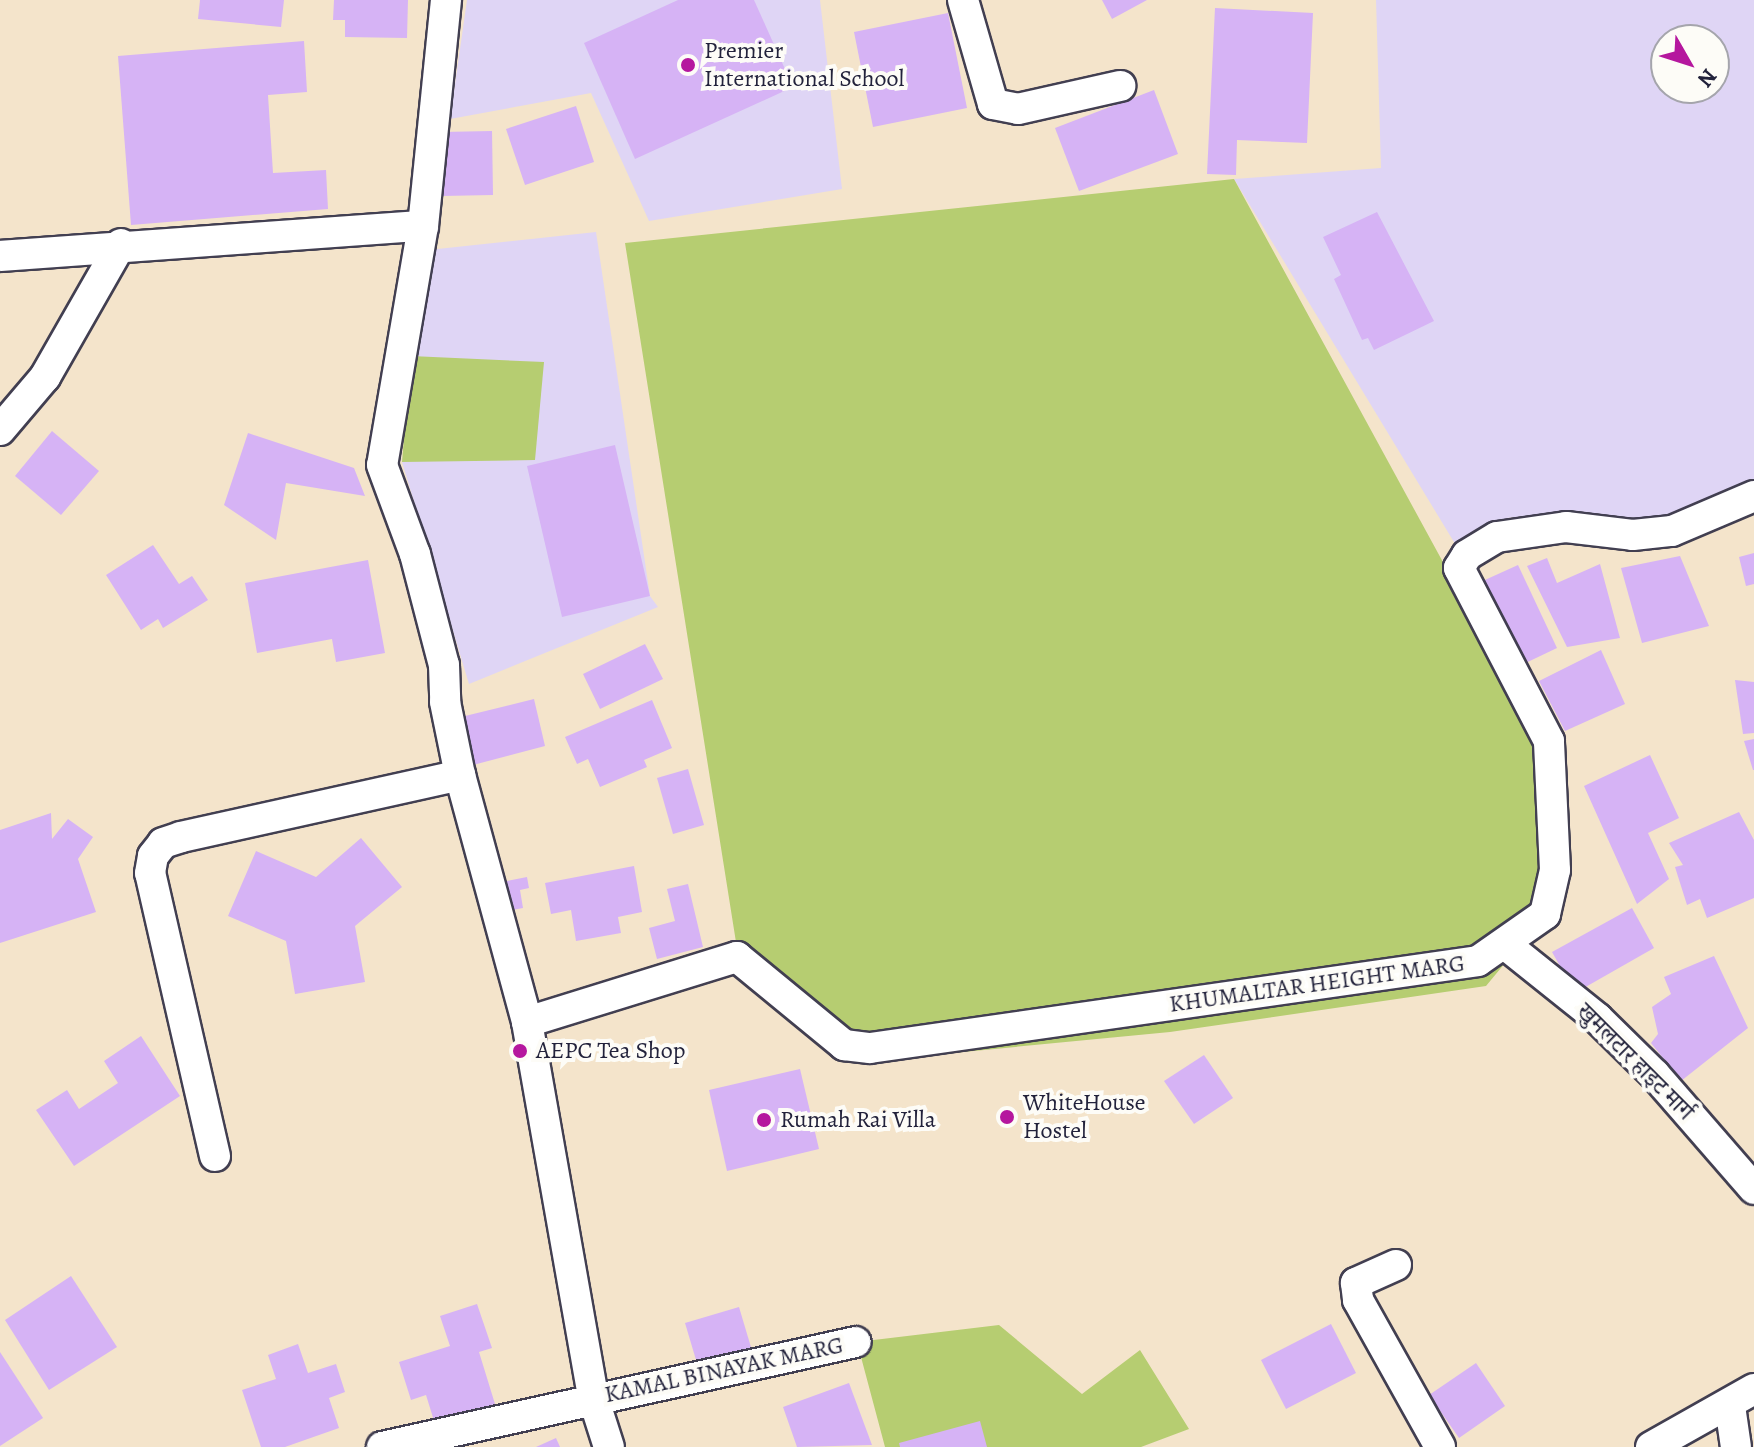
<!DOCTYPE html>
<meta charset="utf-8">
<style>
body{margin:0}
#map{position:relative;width:1754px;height:1447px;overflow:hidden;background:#f4e4cb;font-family:Alegreya,"Noto Serif Devanagari",serif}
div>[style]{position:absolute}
.built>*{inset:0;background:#dfd5f5}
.green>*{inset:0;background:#b6cd71}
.building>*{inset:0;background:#d6b3f5}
.roads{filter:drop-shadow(2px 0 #423f51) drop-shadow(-2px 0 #423f51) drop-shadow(0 2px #423f51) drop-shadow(0 -2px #423f51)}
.minor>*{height:30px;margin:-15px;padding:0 15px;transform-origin:15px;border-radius:15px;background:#fff}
.dots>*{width:22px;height:22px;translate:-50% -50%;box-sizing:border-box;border:4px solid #fdfcf7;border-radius:50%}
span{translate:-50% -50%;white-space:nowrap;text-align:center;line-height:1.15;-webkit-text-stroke:8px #fdfcf7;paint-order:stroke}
.poi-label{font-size:24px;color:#22223b}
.left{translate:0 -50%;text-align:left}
.street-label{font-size:24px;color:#22223b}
.north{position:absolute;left:1650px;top:24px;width:80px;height:80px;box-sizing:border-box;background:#fdfcf7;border:2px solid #a5a5ac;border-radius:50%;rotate:129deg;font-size:22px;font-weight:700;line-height:32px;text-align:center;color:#22223b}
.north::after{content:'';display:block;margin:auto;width:28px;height:36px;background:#b5179e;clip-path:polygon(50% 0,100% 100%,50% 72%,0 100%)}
</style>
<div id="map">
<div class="built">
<i style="clip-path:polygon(467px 0,820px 0,842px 189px,649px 221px,591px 93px,450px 119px)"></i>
<i style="clip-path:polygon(evenodd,1376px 0,1754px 0,1754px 483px,1669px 521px,1564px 512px,1507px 518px,1457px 547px,1234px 179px,1381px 168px,1376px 0,1666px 40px,1714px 40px,1714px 88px,1666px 88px,1666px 40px)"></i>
<i style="clip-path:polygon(596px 232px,650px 596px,658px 607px,469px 684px,402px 462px,428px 250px)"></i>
</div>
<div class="green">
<i style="clip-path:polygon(1234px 179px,1444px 564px,1544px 731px,1545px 915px,1486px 986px,1170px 1032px,849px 1063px,742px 980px,625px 243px)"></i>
<i style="clip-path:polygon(411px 356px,544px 362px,535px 460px,402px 462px)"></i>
<i style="clip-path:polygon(999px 1325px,1082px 1394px,1140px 1350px,1189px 1429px,1141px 1447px,885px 1447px,857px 1342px)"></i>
</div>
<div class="building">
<i style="clip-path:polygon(200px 0,284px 0,281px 27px,198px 19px)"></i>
<i style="clip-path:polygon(334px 0,408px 0,407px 38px,345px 37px,345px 20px,333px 20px)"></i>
<i style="clip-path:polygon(678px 0,754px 0,793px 87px,635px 159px,584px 43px)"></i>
<i style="clip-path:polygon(1102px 0,1147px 0,1112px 19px)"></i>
<i style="clip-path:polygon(1215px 8px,1313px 13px,1307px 143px,1237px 140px,1236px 175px,1207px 174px)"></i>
<i style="clip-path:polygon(948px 13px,967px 108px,873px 127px,854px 32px)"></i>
<i style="clip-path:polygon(304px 41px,307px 92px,268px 95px,273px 173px,326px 170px,328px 209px,131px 225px,118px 56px)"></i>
<i style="clip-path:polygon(1154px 90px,1178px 154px,1079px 191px,1055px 128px)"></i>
<i style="clip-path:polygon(576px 106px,594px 162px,525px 185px,506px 129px)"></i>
<i style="clip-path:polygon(492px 131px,493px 195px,442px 196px,441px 132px)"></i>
<i style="clip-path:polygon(1377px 212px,1434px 321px,1374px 350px,1368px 338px,1362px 340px,1334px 279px,1341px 275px,1323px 237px)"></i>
<i style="clip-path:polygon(52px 431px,99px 471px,61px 515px,15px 476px)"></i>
<i style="clip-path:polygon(248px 433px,354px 468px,365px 496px,286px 483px,276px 540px,224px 505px)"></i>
<i style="clip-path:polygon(615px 445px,650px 596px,562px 617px,527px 466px)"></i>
<i style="clip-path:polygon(153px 545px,179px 584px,192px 576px,208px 600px,163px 628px,158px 619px,141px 630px,106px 575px)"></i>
<i style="clip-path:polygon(1754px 553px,1754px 584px,1746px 586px,1739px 557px)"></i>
<i style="clip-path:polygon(1680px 556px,1709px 626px,1642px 643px,1621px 568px)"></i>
<i style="clip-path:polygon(1547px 558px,1557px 583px,1600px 564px,1620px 638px,1567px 647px,1527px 566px)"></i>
<i style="clip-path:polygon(368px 560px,385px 653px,336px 662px,332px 639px,257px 653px,245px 583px)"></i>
<i style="clip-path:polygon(1518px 565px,1557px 648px,1519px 666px,1476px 584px)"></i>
<i style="clip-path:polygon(645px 644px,663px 679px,600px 709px,583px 674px)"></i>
<i style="clip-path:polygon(1601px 650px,1625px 704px,1565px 731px,1539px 681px)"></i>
<i style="clip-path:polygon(1735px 680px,1754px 682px,1754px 733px,1743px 734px)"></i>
<i style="clip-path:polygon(534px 699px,545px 746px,473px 765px,461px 717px)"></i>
<i style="clip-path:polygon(652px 700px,672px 748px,644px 760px,647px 767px,600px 787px,588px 759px,577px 764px,565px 737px)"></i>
<i style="clip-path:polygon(1754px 739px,1754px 770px,1753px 770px,1744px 741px)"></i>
<i style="clip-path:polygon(1650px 755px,1679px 818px,1648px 833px,1669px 879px,1637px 904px,1584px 786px)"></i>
<i style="clip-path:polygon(688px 769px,704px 825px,673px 834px,657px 778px)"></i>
<i style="clip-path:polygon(1739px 812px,1754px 840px,1754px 898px,1707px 918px,1700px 899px,1687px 905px,1675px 867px,1683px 865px,1669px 843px)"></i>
<i style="clip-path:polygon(51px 813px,52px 839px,68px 819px,93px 837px,78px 859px,96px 912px,0 943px,0 830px)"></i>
<i style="clip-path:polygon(361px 838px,402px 887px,355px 926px,365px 982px,295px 994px,286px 941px,228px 916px,256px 851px,316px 877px)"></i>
<i style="clip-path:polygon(634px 866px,642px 912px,618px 917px,621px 933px,576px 941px,571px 910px,551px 914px,545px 883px)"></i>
<i style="clip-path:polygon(527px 877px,529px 888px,520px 890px,523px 908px,507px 911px,502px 882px)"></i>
<i style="clip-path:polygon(688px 884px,703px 947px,657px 959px,649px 928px,675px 921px,667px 889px)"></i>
<i style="clip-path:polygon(1632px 908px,1654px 948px,1575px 993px,1552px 952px)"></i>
<i style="clip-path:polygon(1714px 956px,1748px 1028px,1681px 1081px,1651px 1043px,1658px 1034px,1652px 1007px,1671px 994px,1664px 977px)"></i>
<i style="clip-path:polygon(141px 1036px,180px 1096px,74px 1166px,36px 1110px,67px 1090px,79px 1109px,118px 1083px,104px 1061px)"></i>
<i style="clip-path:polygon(1204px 1055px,1233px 1098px,1194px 1124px,1164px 1081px)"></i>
<i style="clip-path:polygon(800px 1069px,819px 1149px,727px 1171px,709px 1090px)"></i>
<i style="clip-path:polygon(71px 1276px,117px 1347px,49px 1390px,5px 1320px)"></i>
<i style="clip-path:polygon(477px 1304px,492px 1348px,479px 1352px,495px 1404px,435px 1424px,426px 1395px,411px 1400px,399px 1362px,450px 1346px,440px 1316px)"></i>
<i style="clip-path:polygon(739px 1307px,753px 1354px,699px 1370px,685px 1323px)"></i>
<i style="clip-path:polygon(1331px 1324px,1356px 1373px,1286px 1409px,1261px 1360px)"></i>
<i style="clip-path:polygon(298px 1344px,308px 1373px,336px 1364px,345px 1392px,329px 1398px,339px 1428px,285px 1447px,261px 1447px,242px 1390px,276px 1379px,268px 1355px)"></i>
<i style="clip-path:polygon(0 1352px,43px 1418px,0 1446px)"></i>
<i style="clip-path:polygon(1476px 1363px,1505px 1406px,1459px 1438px,1429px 1395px)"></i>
<i style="clip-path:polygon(849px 1383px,872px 1445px,797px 1447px,783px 1407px)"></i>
<i style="clip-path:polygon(980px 1421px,987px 1447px,900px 1447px,899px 1443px)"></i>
<i style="clip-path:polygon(556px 1438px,560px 1447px,536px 1447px)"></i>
</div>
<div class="roads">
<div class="minor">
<i style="left:446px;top:0;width:227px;rotate:95.8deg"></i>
<i style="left:423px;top:226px;width:242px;rotate:99.7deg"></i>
<i style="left:382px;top:465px;width:95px;rotate:69.7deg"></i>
<i style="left:415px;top:554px;width:115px;rotate:75.4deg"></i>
<i style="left:444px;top:665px;width:37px;rotate:88deg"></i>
<i style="left:445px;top:702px;width:75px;rotate:78.4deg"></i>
<i style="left:460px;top:775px;width:256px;rotate:74.8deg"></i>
<i style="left:527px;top:1022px;width:381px;rotate:80deg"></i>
<i style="left:593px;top:1397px;width:52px;rotate:72.3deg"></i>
<i style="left:963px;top:0;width:108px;rotate:73.9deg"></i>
<i style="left:993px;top:104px;width:25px;rotate:11deg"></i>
<i style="left:1018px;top:109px;width:105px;rotate:-12.7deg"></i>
<i style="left:0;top:256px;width:424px;rotate:-4.1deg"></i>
<i style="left:0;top:430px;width:70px;rotate:-49.7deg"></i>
<i style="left:45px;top:377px;width:153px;rotate:-60.3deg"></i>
<i style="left:1506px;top:945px;width:117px;rotate:38.7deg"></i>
<i style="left:1597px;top:1018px;width:81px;rotate:44.5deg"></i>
<i style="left:1655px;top:1075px;width:151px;rotate:49deg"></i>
<i style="left:527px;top:1022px;width:220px;rotate:-17.2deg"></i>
<i style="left:737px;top:957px;width:139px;rotate:39.4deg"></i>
<i style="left:844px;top:1045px;width:26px;rotate:7deg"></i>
<i style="left:870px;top:1048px;width:614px;rotate:-8.14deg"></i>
<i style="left:1478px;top:961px;width:82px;rotate:-35deg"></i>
<i style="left:1545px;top:914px;width:45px;rotate:-77.2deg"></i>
<i style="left:1555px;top:870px;width:129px;rotate:-92.7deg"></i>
<i style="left:1549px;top:741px;width:195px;rotate:-117.5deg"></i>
<i style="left:1459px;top:568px;width:15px;rotate:-58deg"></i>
<i style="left:1467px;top:555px;width:35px;rotate:-31deg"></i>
<i style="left:1497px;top:537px;width:70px;rotate:-8.2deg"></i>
<i style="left:1566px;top:527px;width:67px;rotate:6.8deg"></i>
<i style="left:1633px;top:535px;width:39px;rotate:-6deg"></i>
<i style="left:1672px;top:531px;width:89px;rotate:-23.1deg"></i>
<i style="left:215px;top:1156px;width:290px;rotate:-102.9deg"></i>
<i style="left:150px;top:873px;width:17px;rotate:-80deg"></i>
<i style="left:153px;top:856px;width:16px;rotate:-52deg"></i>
<i style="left:163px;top:843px;width:19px;rotate:-18deg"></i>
<i style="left:181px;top:837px;width:286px;rotate:-12.5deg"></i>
<i style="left:1396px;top:1265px;width:44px;rotate:155.8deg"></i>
<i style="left:1356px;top:1283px;width:17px;rotate:83deg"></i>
<i style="left:1358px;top:1300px;width:168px;rotate:60.8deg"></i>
<i style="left:1730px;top:1406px;width:41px;rotate:81.7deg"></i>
<i style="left:382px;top:1447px;width:485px;rotate:-12.5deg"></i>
<i style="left:1651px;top:1447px;width:118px;rotate:-29.4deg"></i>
</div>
</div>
<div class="dots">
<i style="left:688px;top:65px;background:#b5179e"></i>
<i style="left:520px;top:1051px;background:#b5179e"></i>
<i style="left:1007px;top:1117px;background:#b5179e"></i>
<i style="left:764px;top:1120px;background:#b5179e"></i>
</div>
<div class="poi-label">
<span class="left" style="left:704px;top:65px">Premier<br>International School</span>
<span class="left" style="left:536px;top:1051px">AEPC Tea Shop</span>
<span class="left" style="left:1023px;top:1117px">WhiteHouse<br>Hostel</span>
<span class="left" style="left:780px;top:1120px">Rumah Rai Villa</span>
</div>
<div class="street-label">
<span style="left:1317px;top:984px;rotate:-8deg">KHUMALTAR HEIGHT MARG</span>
<span style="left:1635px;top:1062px;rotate:45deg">खुमलटार हाइट मार्ग</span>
<span style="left:724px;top:1370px;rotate:-12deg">KAMAL BINAYAK MARG</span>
</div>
<div class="north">N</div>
</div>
